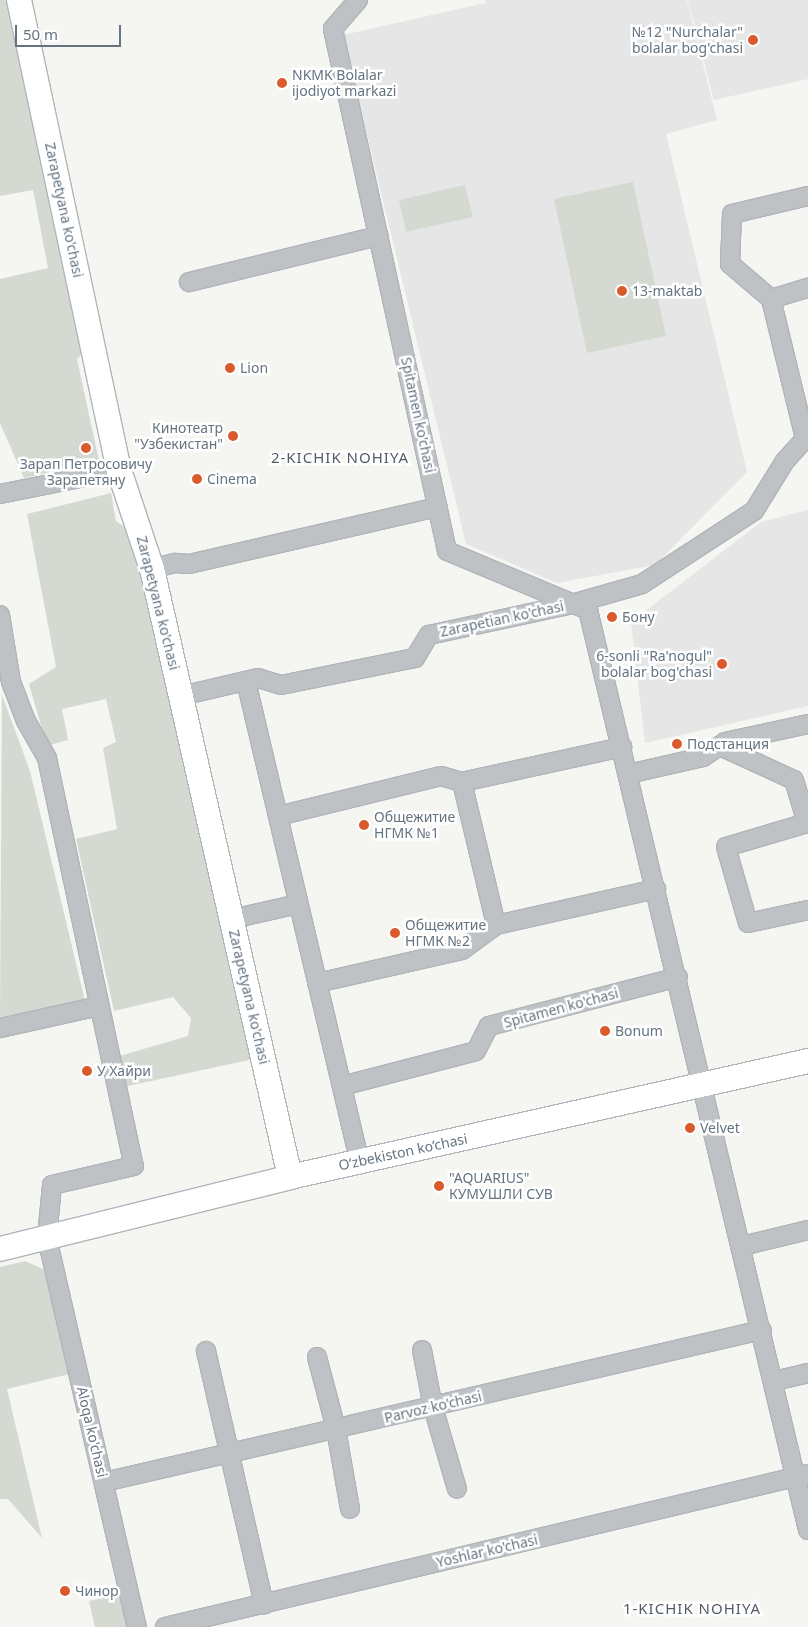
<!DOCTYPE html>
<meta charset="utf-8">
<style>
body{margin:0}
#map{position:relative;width:808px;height:1627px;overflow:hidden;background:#f5f5f1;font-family:"Noto Sans",sans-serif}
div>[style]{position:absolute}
.built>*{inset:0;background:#e5e6e5}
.green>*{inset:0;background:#d4dad1}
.roads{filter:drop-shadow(1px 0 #b0b5ba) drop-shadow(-1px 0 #b0b5ba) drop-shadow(0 1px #b0b5ba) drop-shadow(0 -1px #b0b5ba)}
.street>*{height:18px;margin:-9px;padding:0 9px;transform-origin:9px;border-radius:9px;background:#bec2c5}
.secondary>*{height:24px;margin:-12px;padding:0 12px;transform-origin:12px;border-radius:12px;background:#fff}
.dots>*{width:14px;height:14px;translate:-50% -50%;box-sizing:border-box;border:2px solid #fff;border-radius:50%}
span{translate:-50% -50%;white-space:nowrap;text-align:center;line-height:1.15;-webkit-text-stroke:5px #fff;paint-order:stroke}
.poi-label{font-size:14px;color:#657481}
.right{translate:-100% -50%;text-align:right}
.left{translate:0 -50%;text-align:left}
.street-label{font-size:14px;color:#657481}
.neighbourhood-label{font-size:15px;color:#535d66;letter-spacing:1px}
.scale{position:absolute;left:15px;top:25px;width:106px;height:22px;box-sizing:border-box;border:2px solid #657481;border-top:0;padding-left:6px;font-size:15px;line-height:18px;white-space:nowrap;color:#657481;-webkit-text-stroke:4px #fff;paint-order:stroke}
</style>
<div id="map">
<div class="built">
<i style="clip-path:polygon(485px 0,687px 0,717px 120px,666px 134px,747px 472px,655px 565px,557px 583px,466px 544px,343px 35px,485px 3px)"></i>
<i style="clip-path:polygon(688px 0,808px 0,808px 79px,714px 100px)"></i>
<i style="clip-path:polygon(808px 510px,808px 706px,645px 743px,631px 622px,761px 522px)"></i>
</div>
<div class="green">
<i style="clip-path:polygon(0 0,11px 0,91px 345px,77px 359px,99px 461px,24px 478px,0 423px,0 279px,48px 268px,33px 190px,0 196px)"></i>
<i style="clip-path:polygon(633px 182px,666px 336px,587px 353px,554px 199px)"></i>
<i style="clip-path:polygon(465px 185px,473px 217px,406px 232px,399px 200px)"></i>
<i style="clip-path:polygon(111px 493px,116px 521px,137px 536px,254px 1059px,123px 1087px,116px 1057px,188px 1036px,191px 1018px,173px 997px,114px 1011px,76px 839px,117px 829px,103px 748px,116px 742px,106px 699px,62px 709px,68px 740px,47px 746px,29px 684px,56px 667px,27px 514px)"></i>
<i style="clip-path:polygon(2px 695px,30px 771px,85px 1001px,0 1017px)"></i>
<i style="clip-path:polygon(25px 1261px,50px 1272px,74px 1373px,7px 1389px,42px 1538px,8px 1499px,0 1499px,0 1267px)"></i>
<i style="clip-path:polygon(122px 1593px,130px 1627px,95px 1627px,89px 1601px)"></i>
</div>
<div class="roads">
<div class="street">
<i style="left:358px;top:0;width:38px;rotate:131deg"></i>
<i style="left:333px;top:29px;width:534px;rotate:77.68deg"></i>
<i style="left:447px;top:551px;width:153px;rotate:22.7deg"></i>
<i style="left:588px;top:610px;width:946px;rotate:76.55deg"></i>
<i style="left:189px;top:282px;width:195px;rotate:-13.7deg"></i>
<i style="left:771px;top:299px;width:54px;rotate:-139.5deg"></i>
<i style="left:730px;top:264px;width:50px;rotate:-87.7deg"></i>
<i style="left:732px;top:214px;width:78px;rotate:-13.3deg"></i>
<i style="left:771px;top:299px;width:144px;rotate:76.3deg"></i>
<i style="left:771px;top:299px;width:39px;rotate:-17deg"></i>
<i style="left:0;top:494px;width:121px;rotate:-11.4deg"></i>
<i style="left:152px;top:569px;width:24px;rotate:-15deg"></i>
<i style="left:175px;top:563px;width:14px;rotate:4deg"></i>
<i style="left:189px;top:564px;width:255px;rotate:-12.9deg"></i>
<i style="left:0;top:615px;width:68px;rotate:80.7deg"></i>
<i style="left:11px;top:682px;width:42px;rotate:69deg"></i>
<i style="left:26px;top:721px;width:43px;rotate:60.4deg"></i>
<i style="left:47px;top:758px;width:417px;rotate:78deg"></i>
<i style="left:134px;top:1166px;width:84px;rotate:167deg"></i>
<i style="left:52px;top:1185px;width:53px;rotate:95.4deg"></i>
<i style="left:47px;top:1238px;width:399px;rotate:77deg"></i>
<i style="left:246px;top:681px;width:494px;rotate:76.7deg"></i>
<i style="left:181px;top:696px;width:79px;rotate:-13.2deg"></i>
<i style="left:258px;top:678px;width:24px;rotate:17deg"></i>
<i style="left:281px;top:685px;width:137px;rotate:-11.4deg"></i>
<i style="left:415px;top:658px;width:27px;rotate:-59deg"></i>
<i style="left:429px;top:635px;width:146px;rotate:-12.2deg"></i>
<i style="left:572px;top:604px;width:73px;rotate:-15.9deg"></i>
<i style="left:642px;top:584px;width:134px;rotate:-33.1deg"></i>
<i style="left:754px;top:511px;width:59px;rotate:-58.2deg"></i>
<i style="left:785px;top:461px;width:30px;rotate:-48deg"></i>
<i style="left:720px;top:746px;width:81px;rotate:24.7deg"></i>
<i style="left:794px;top:780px;width:45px;rotate:73.2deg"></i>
<i style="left:807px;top:823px;width:84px;rotate:163.5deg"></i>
<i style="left:726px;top:847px;width:79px;rotate:73.9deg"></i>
<i style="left:748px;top:923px;width:61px;rotate:-12.2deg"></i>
<i style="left:628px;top:774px;width:77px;rotate:-12.8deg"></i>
<i style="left:703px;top:757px;width:27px;rotate:-34deg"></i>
<i style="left:725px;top:742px;width:85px;rotate:-12.2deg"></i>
<i style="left:462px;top:782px;width:147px;rotate:76.6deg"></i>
<i style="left:278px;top:816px;width:168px;rotate:-13.8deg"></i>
<i style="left:441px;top:776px;width:22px;rotate:16deg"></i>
<i style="left:462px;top:782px;width:164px;rotate:-12.3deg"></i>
<i style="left:232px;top:919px;width:68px;rotate:-12.8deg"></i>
<i style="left:317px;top:983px;width:149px;rotate:-12.8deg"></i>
<i style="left:462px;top:950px;width:42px;rotate:-36.3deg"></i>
<i style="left:496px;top:925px;width:164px;rotate:-12.7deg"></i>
<i style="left:0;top:1028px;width:101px;rotate:-12.5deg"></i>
<i style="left:342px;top:1086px;width:138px;rotate:-14.6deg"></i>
<i style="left:476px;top:1051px;width:28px;rotate:-63deg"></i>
<i style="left:489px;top:1026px;width:195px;rotate:-14.5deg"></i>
<i style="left:742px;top:1246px;width:68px;rotate:-13.6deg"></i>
<i style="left:422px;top:1350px;width:58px;rotate:79.1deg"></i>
<i style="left:433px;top:1407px;width:85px;rotate:73.7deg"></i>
<i style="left:206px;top:1351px;width:260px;rotate:77.1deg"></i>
<i style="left:317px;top:1357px;width:74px;rotate:75.2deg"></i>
<i style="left:336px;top:1429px;width:81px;rotate:80.1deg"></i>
<i style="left:774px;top:1381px;width:35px;rotate:-13deg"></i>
<i style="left:104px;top:1482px;width:675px;rotate:-13.01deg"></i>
<i style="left:165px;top:1627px;width:661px;rotate:-13.38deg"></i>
</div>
<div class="secondary">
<i style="left:19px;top:0;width:481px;rotate:78deg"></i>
<i style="left:119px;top:470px;width:104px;rotate:71.6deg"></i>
<i style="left:152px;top:569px;width:623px;rotate:77.21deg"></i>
<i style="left:0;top:1249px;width:299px;rotate:-13.9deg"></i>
<i style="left:290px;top:1177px;width:531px;rotate:-12.62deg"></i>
</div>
</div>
<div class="dots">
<i style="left:753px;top:40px;background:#da5a2c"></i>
<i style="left:282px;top:83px;background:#da5a2c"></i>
<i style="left:622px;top:291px;background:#da5a2c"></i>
<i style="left:230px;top:368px;background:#da5a2c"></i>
<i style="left:233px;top:436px;background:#da5a2c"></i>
<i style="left:86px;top:448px;background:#da5a2c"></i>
<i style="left:197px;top:479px;background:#da5a2c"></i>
<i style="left:612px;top:617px;background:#da5a2c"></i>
<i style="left:722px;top:664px;background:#da5a2c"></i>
<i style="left:677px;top:744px;background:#da5a2c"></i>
<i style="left:364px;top:825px;background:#da5a2c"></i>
<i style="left:395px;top:933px;background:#da5a2c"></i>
<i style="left:605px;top:1031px;background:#da5a2c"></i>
<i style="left:87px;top:1071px;background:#da5a2c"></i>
<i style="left:690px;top:1128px;background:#da5a2c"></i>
<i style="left:439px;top:1186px;background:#da5a2c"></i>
<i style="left:65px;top:1591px;background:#da5a2c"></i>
</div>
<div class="poi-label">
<span class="right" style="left:743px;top:40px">№12 "Nurchalar"<br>bolalar bog'chasi</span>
<span class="left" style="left:292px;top:83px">NKMK Bolalar<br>ijodiyot markazi</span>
<span class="left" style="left:632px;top:291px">13-maktab</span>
<span class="left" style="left:240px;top:368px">Lion</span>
<span class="right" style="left:223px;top:436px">Кинотеатр<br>"Узбекистан"</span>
<span style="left:86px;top:472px">Зарап Петросовичу<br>Зарапетяну</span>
<span class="left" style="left:207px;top:479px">Cinema</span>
<span class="left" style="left:622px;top:617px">Бону</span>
<span class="right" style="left:712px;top:664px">6-sonli "Ra'nogul"<br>bolalar bog'chasi</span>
<span class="left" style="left:687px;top:744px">Подстанция</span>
<span class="left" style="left:374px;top:825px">Общежитие<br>НГМК №1</span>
<span class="left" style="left:405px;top:933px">Общежитие<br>НГМК №2</span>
<span class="left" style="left:615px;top:1031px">Bonum</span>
<span class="left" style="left:97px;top:1071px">У Хайри</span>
<span class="left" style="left:700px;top:1128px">Velvet</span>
<span class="left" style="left:449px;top:1186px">"AQUARIUS"<br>КУМУШЛИ СУВ</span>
<span class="left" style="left:75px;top:1591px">Чинор</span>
</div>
<div class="street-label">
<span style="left:64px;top:210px;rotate:78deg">Zarapetyana ko'chasi</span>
<span style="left:418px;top:415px;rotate:78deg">Spitamen ko'chasi</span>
<span style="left:158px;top:603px;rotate:76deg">Zarapetyana ko'chasi</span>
<span style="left:502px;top:619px;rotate:-12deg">Zarapetian ko'chasi</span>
<span style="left:249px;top:997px;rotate:77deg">Zarapetyana ko'chasi</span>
<span style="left:561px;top:1008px;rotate:-15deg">Spitamen ko'chasi</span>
<span style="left:403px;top:1152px;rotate:-12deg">O‘zbekiston ko‘chasi</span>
<span style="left:433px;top:1407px;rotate:-13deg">Parvoz ko'chasi</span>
<span style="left:92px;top:1432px;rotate:77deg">Aloqa ko'chasi</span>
<span style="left:487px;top:1551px;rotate:-13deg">Yoshlar ko'chasi</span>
</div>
<div class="neighbourhood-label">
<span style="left:340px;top:458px">2-KICHIK NOHIYA</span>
<span style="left:692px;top:1609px">1-KICHIK NOHIYA</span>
</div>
<div class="scale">50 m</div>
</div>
